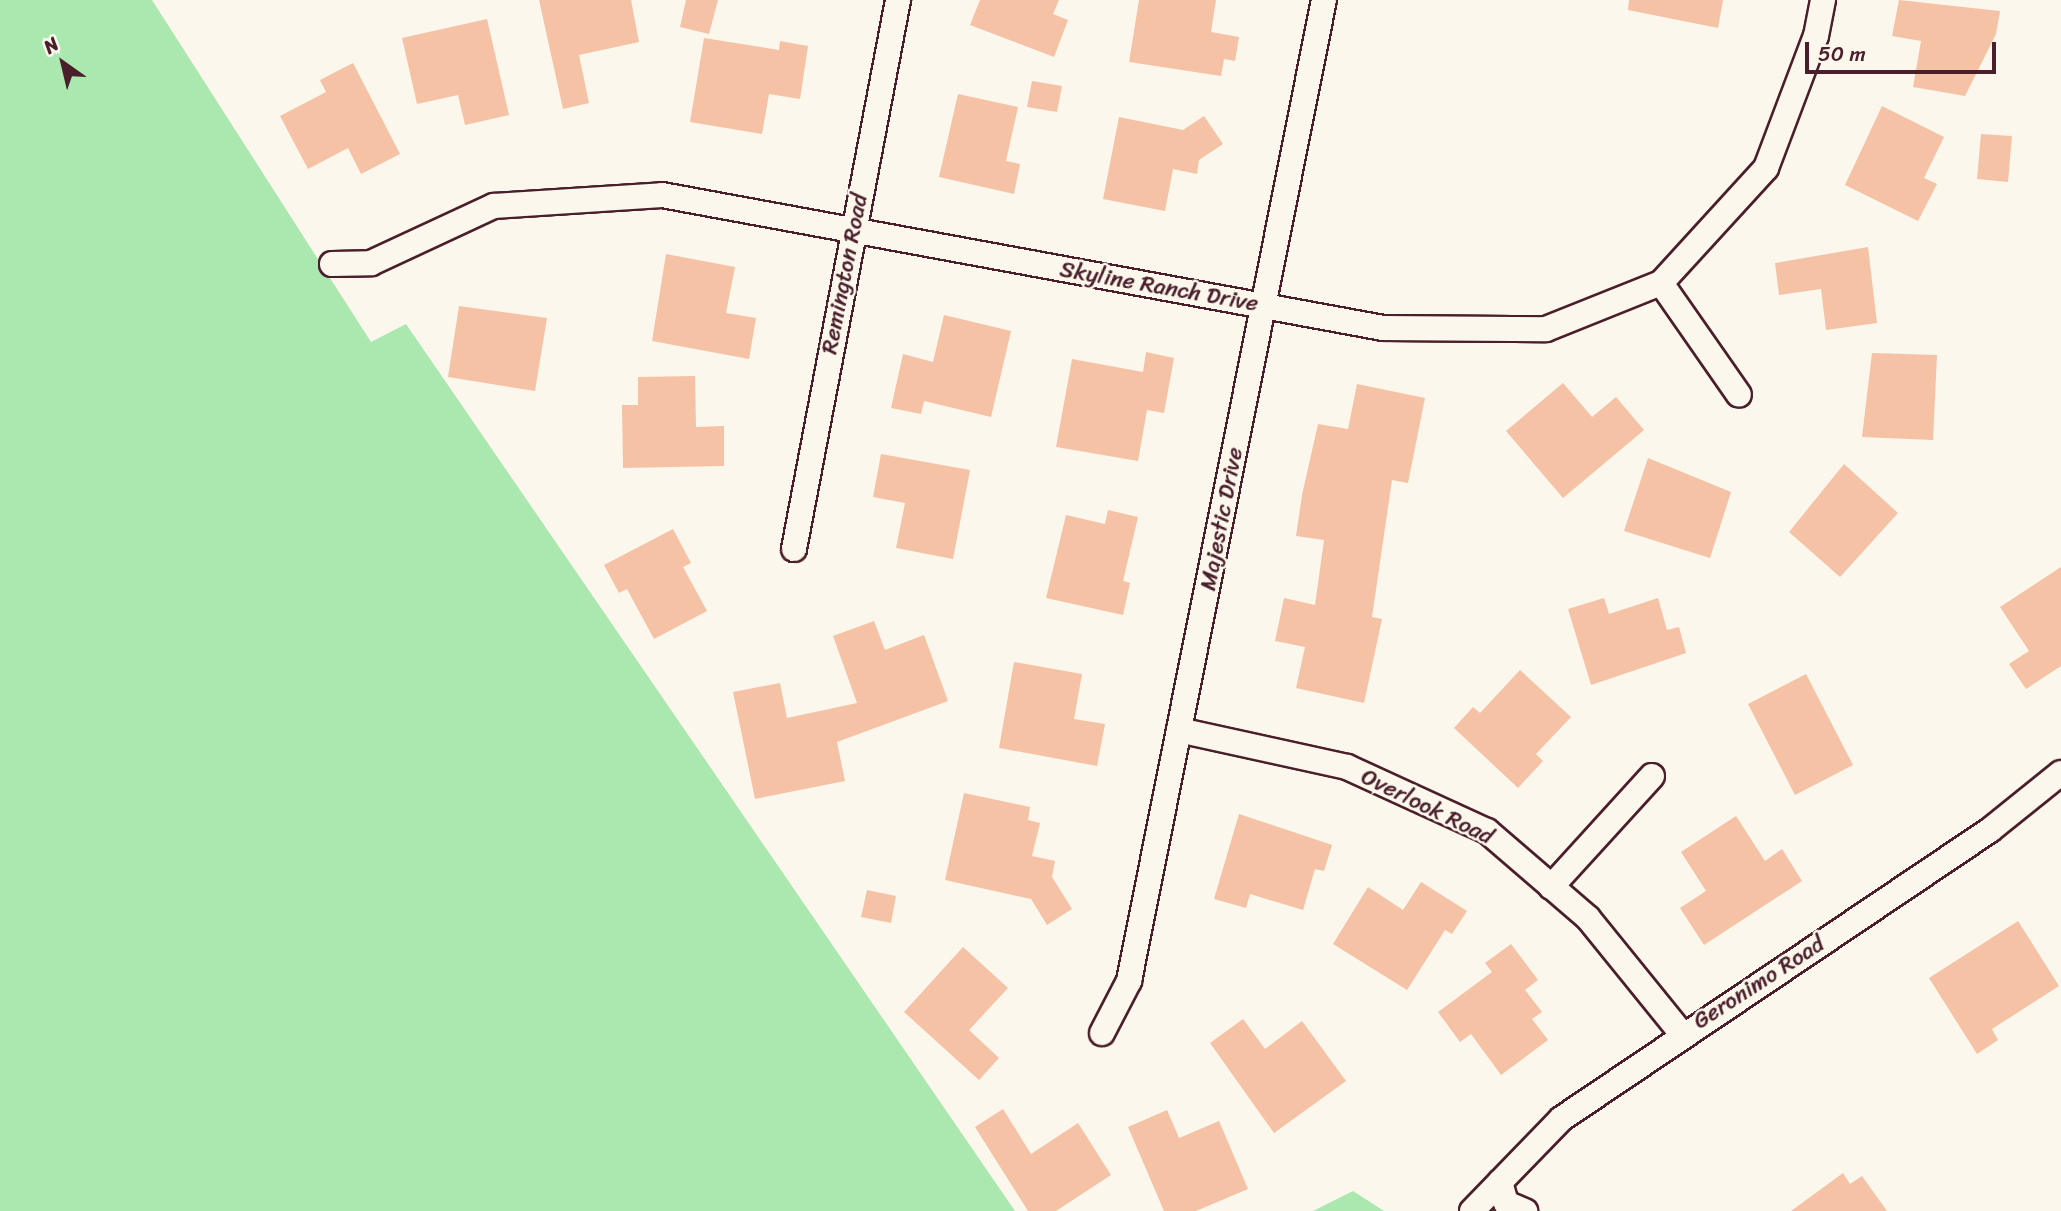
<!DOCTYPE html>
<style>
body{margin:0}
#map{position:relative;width:2061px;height:1211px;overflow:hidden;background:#fbf7ec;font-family:Sriracha,sans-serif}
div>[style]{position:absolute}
.green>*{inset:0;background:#aae8af}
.building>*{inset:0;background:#f5c2a5}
.roads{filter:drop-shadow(2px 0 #4a1f2b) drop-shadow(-2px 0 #4a1f2b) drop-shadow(0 2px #4a1f2b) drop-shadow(0 -2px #4a1f2b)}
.street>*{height:24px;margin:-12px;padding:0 12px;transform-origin:12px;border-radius:12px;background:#fbf7ec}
span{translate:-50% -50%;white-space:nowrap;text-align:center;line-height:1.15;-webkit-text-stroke:5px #fbf7ec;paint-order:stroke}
.street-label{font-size:23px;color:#4a1f2b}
.north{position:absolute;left:28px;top:28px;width:70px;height:70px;-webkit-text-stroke:5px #fbf7ec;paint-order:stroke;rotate:326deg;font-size:19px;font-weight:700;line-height:28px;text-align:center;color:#4a1f2b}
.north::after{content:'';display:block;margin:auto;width:24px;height:32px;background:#4a1f2b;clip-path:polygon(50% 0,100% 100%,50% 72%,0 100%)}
.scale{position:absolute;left:1805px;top:42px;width:191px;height:32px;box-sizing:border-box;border:4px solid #4a1f2b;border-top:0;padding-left:9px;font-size:21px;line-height:24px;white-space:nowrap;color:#4a1f2b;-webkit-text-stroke:5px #fbf7ec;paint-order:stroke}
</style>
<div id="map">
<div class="green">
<i style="clip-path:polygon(0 0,152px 0,371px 342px,406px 324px,1015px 1211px,0 1211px)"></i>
<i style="clip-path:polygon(1353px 1191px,1384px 1211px,1313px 1211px)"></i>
</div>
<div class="building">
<i style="clip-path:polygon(539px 0,631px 0,639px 42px,579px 55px,589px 103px,563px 109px)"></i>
<i style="clip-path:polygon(686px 0,718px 0,709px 34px,680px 27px)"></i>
<i style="clip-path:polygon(980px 0,1059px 0,1053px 14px,1068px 20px,1054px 57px,970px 25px)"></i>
<i style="clip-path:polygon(1139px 0,1216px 0,1211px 32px,1239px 37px,1235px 61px,1224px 59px,1221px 76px,1129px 62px)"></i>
<i style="clip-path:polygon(1629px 0,1723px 0,1718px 28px,1628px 10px)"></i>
<i style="clip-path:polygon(1899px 0,2000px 11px,1996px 34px,1965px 96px,1913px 87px,1921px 41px,1892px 36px)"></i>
<i style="clip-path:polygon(487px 19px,509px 115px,465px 125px,458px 95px,417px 104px,402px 38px)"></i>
<i style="clip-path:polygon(704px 38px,779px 50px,780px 41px,808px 46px,800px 99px,769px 94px,762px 134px,690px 122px)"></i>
<i style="clip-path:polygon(353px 63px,400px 154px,361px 174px,348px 148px,308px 169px,280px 116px,326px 92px,320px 80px)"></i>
<i style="clip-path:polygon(1032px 81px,1062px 86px,1057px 112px,1027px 107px)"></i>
<i style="clip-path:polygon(958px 94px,1018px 107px,1006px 161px,1020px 164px,1014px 194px,939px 177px)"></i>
<i style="clip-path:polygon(1882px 106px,1944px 137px,1924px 178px,1937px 184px,1918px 221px,1845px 185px)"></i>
<i style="clip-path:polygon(1204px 116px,1223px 144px,1199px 160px,1197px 174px,1173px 169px,1165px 211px,1103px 199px,1119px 117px,1183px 130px)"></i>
<i style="clip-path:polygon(1981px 134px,2012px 136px,2008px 182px,1977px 179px)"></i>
<i style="clip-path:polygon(1868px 247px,1877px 323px,1826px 330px,1821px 289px,1779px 295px,1775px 263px)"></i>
<i style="clip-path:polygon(666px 254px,735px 267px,726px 313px,756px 318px,749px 359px,652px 341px)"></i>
<i style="clip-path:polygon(459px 306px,547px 318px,535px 391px,448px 377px)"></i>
<i style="clip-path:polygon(944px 315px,1011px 331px,991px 417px,924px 401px,921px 414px,891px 408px,903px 354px,933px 362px)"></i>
<i style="clip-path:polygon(1146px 352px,1174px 358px,1164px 413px,1147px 410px,1138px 461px,1056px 447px,1072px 359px,1143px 372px)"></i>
<i style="clip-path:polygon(1872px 353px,1937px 355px,1933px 440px,1862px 437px)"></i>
<i style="clip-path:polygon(695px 376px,696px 427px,724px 426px,724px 466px,623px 468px,622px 405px,638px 405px,638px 377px)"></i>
<i style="clip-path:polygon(1563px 383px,1592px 417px,1616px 397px,1644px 430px,1563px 498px,1506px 431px)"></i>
<i style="clip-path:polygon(1357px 384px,1425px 398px,1408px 483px,1392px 480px,1372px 617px,1382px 619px,1364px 703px,1296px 688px,1305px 647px,1275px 641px,1284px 598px,1315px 605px,1324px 540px,1296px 536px,1302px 495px,1318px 424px,1348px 429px)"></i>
<i style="clip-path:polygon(881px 454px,970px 470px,953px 559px,896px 548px,905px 503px,873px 497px)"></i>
<i style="clip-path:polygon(1648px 458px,1731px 492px,1710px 558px,1624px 531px)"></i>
<i style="clip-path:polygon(1844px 464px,1898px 513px,1840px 577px,1789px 532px)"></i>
<i style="clip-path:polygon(1108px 510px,1138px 517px,1123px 581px,1130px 583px,1123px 615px,1046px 598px,1066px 515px,1105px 524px)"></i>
<i style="clip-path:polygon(673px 529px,691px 563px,683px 567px,707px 611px,654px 639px,627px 589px,619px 593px,604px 565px)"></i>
<i style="clip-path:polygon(2061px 567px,2061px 666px,2026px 689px,2009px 664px,2029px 651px,2000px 607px)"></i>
<i style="clip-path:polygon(1604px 598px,1609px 614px,1658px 598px,1667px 630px,1679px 627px,1686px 653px,1591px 685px,1568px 609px)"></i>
<i style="clip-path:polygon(874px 621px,885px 650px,924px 635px,948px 701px,837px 742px,845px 781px,755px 799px,733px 692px,780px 683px,787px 718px,857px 703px,833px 636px)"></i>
<i style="clip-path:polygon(1014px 662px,1082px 674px,1074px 719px,1105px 724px,1097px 766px,999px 748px)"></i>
<i style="clip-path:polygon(1520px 670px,1571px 717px,1536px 754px,1543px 761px,1518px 788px,1454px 728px,1473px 707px,1480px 713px)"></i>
<i style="clip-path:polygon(1806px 674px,1853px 765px,1795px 795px,1748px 704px)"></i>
<i style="clip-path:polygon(964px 793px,1030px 807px,1028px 820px,1040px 823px,1032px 856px,1055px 861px,1052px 877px,1072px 909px,1047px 925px,1031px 899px,945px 880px)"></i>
<i style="clip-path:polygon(1239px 814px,1332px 845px,1324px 871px,1315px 869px,1303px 910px,1250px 894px,1246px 908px,1214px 899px)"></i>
<i style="clip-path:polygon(1736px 816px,1765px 861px,1782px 849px,1802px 881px,1704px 945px,1680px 908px,1706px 891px,1681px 852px)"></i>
<i style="clip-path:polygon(1421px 882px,1467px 911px,1452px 934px,1445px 930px,1407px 990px,1333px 944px,1368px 887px,1403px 910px)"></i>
<i style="clip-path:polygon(867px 890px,896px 896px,891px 923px,861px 917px)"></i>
<i style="clip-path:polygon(2018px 921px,2059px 986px,1992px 1029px,1998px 1040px,1977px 1054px,1929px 978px)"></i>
<i style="clip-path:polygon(1511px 944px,1538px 980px,1525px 990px,1542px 1012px,1532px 1019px,1548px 1040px,1501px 1075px,1471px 1034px,1460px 1042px,1438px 1012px,1492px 972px,1485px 963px)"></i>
<i style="clip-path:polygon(963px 947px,1008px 988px,969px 1030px,999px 1058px,979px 1080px,904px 1012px)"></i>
<i style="clip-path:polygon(1243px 1019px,1265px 1049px,1302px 1021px,1346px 1081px,1274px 1133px,1210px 1043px)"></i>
<i style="clip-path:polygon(1003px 1109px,1031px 1154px,1078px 1123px,1111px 1175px,1056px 1211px,1028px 1211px,975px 1127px)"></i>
<i style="clip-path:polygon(1167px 1110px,1179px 1138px,1219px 1121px,1248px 1189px,1196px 1211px,1164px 1211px,1128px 1127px)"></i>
<i style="clip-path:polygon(1843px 1173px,1850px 1184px,1862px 1176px,1887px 1211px,1791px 1211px)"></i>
</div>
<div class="roads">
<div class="street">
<i style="left:332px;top:264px;width:39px;rotate:-1deg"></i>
<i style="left:371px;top:263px;width:136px;rotate:-24.9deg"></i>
<i style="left:494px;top:206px;width:168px;rotate:-3.7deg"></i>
<i style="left:662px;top:195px;width:733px;rotate:10.45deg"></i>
<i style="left:1383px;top:328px;width:163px;rotate:0.4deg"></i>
<i style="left:1546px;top:329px;width:124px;rotate:-21.8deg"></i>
<i style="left:1661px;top:283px;width:156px;rotate:-47.6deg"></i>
<i style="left:1766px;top:168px;width:141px;rotate:-69.3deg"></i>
<i style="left:1816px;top:36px;width:37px;rotate:-79deg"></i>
<i style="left:1661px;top:283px;width:136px;rotate:55.1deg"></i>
<i style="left:794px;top:549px;width:559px;rotate:-79.27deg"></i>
<i style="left:1179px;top:730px;width:172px;rotate:12.4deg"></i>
<i style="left:1347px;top:767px;width:154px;rotate:24.6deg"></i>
<i style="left:1487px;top:831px;width:133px;rotate:40.7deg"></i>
<i style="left:1588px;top:918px;width:149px;rotate:51deg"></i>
<i style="left:1551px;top:887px;width:150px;rotate:-47.7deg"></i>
<i style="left:1102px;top:1033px;width:59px;rotate:-62.6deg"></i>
<i style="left:1129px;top:981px;width:1000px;rotate:-78.76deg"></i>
<i style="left:1500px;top:1182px;width:22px;rotate:74deg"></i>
<i style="left:1506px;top:1203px;width:21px;rotate:23deg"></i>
<i style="left:1472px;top:1211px;width:128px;rotate:-45.9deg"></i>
<i style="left:1561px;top:1119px;width:517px;rotate:-33.97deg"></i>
<i style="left:1990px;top:830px;width:91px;rotate:-38.8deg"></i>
</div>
</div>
<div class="street-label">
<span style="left:845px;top:274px;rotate:-79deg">Remington Road</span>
<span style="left:1159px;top:287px;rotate:10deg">Skyline Ranch Drive</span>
<span style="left:1222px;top:519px;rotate:-79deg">Majestic Drive</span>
<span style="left:1427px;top:807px;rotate:26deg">Overlook Road</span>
<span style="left:1759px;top:983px;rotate:-33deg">Geronimo Road</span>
</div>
<div class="north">N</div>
<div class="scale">50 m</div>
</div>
